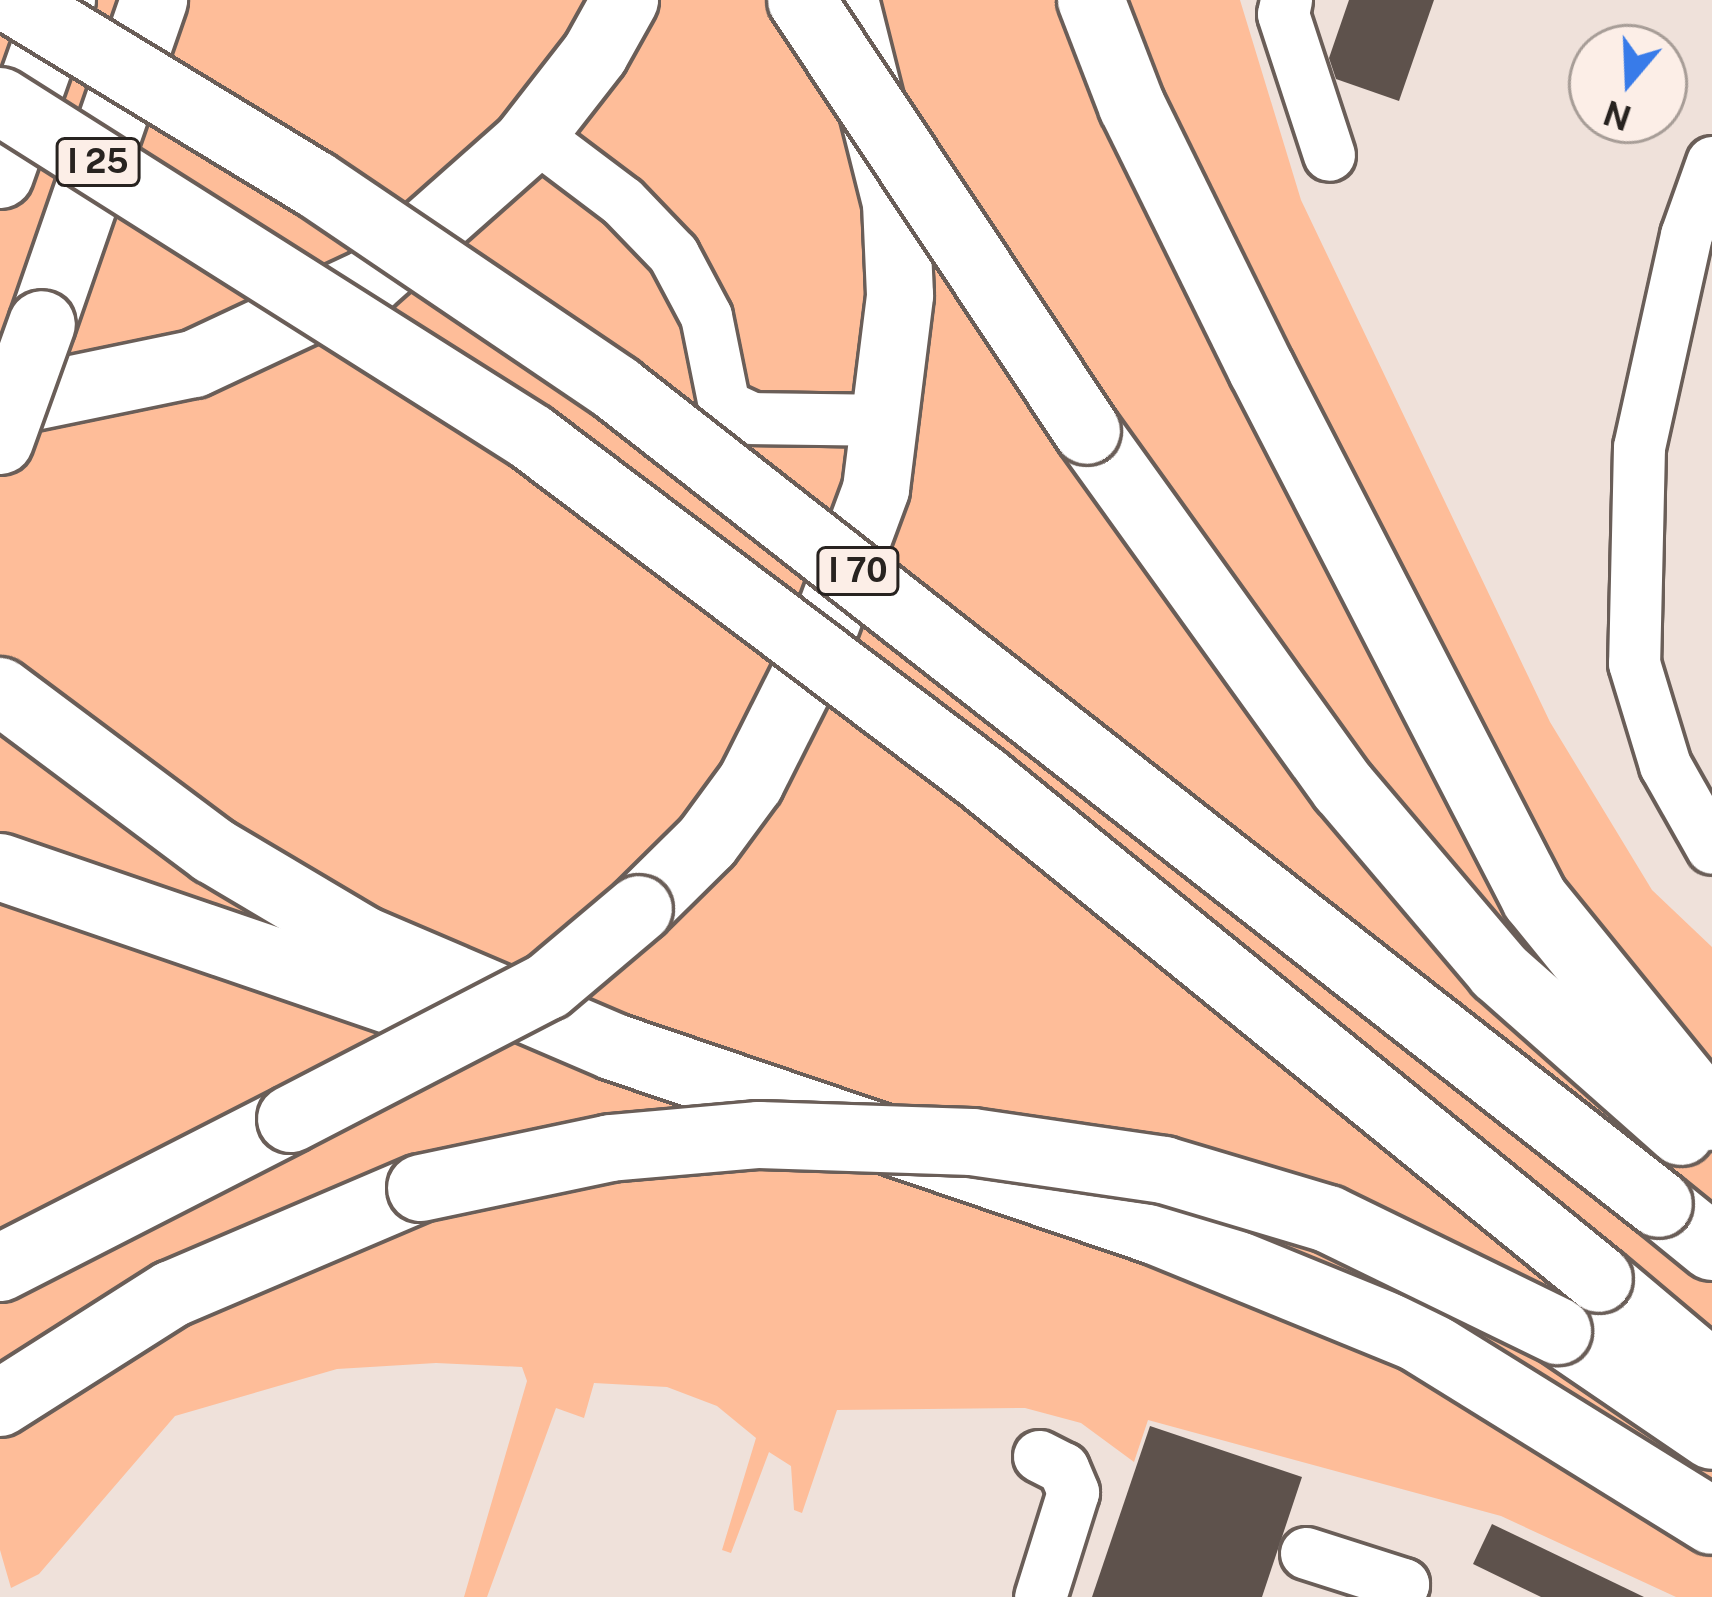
<!DOCTYPE html>
<style>
body{margin:0}
#map{position:relative;width:1712px;height:1597px;overflow:hidden;background:#efe1da;font-family:"Public Sans",sans-serif}
div>[style]{position:absolute}
.green>*{inset:0;background:#febd99}
.building>*{inset:0;background:#5e524c}
.roads{filter:drop-shadow(3px 0 #6a5e58) drop-shadow(-3px 0 #6a5e58) drop-shadow(0 3px #6a5e58) drop-shadow(0 -3px #6a5e58)}
.minor>*{height:51px;margin:-25.5px;padding:0 25.5px;transform-origin:25.5px;border-radius:25.5px;background:#fff}
.highway>*{height:66px;margin:-33px;padding:0 33px;transform-origin:33px;border-radius:33px;background:#fff}
.bridges{filter:drop-shadow(3px 0 #6a5e58) drop-shadow(-3px 0 #6a5e58) drop-shadow(0 3px #6a5e58) drop-shadow(0 -3px #6a5e58)}
.highway-bridge>*{height:66px;margin:-33px;padding:0 33px;transform-origin:33px;border-radius:33px;background:#fff}
span{translate:-50% -50%;white-space:nowrap;text-align:center;line-height:1.15;-webkit-text-stroke:12px #fceee7;paint-order:stroke}
.shield-label span{padding:3px 9px;background:#fceee7;border:3px solid;border-radius:9px;-webkit-text-stroke-width:0}
.shield-label{font-size:33px;color:#282320;font-weight:700}
.north{position:absolute;left:1568px;top:24px;width:120px;height:120px;box-sizing:border-box;background:#fceee7;border:3px solid #a79d97;border-radius:50%;rotate:199deg;font-size:33px;font-weight:700;line-height:48px;text-align:center;color:#282320}
.north::after{content:'';display:block;margin:auto;width:42px;height:54px;background:#387be9;clip-path:polygon(50% 0,100% 100%,50% 72%,0 100%)}
</style>
<div id="map">
<div class="green">
<i style="clip-path:polygon(0 0,1240px 0,1301px 200px,1550px 722px,1652px 890px,1712px 947px,1712px 1597px,1676px 1597px,1501px 1516px,1148px 1420px,1134px 1462px,1081px 1423px,1025px 1408px,837px 1410px,802px 1513px,794px 1510px,791px 1466px,769px 1452px,731px 1553px,722px 1550px,756px 1438px,717px 1406px,667px 1387px,594px 1383px,584px 1418px,556px 1408px,487px 1597px,464px 1597px,527px 1381px,522px 1367px,436px 1363px,337px 1369px,175px 1416px,39px 1574px,11px 1588px,0 1550px)"></i>
</div>
<div class="building">
<i style="clip-path:polygon(1349px 0,1434px 0,1399px 101px,1336px 79px,1329px 58px)"></i>
<i style="clip-path:polygon(1150px 1426px,1302px 1477px,1262px 1597px,1092px 1597px)"></i>
<i style="clip-path:polygon(1492px 1524px,1644px 1597px,1541px 1597px,1473px 1564px)"></i>
</div>
<div class="roads">
<div class="minor">
<i style="left:1286px;top:0;width:14px;rotate:102deg"></i>
<i style="left:1283px;top:14px;width:148px;rotate:71.9deg"></i>
<i style="left:533px;top:134px;width:111px;rotate:37deg"></i>
<i style="left:622px;top:201px;width:74px;rotate:46.1deg"></i>
<i style="left:673px;top:254px;width:70px;rotate:62deg"></i>
<i style="left:706px;top:316px;width:91px;rotate:78.6deg"></i>
<i style="left:724px;top:405px;width:31px;rotate:25deg"></i>
<i style="left:752px;top:418px;width:135px;rotate:0.8deg"></i>
<i style="left:1712px;top:162px;width:77px;rotate:109.6deg"></i>
<i style="left:1686px;top:235px;width:217px;rotate:102.5deg"></i>
<i style="left:1639px;top:447px;width:216px;rotate:91.3deg"></i>
<i style="left:1634px;top:663px;width:107px;rotate:73.1deg"></i>
<i style="left:1665px;top:765px;width:95px;rotate:60.5deg"></i>
<i style="left:1039px;top:1456px;width:27px;rotate:27deg"></i>
<i style="left:1063px;top:1468px;width:26px;rotate:67deg"></i>
<i style="left:1073px;top:1492px;width:110px;rotate:107.4deg"></i>
<i style="left:1306px;top:1553px;width:102px;rotate:17.7deg"></i>
<i style="left:1403px;top:1584px;width:14px;rotate:111deg"></i>
</div>
<div class="highway">
<i style="left:1091px;top:0;width:114px;rotate:68.9deg"></i>
<i style="left:1132px;top:106px;width:292px;rotate:63.8deg"></i>
<i style="left:1261px;top:368px;width:598px;rotate:62.71deg"></i>
<i style="left:1535px;top:899px;width:281px;rotate:50.9deg"></i>
<i style="left:0;top:175px;width:186px;rotate:-70.5deg"></i>
<i style="left:42px;top:324px;width:343px;rotate:-70.9deg"></i>
<i style="left:0;top:404px;width:198px;rotate:-11.7deg"></i>
<i style="left:194px;top:364px;width:193px;rotate:-25.1deg"></i>
<i style="left:369px;top:282px;width:208px;rotate:-41.5deg"></i>
<i style="left:525px;top:144px;width:114px;rotate:-52.1deg"></i>
<i style="left:595px;top:54px;width:62px;rotate:-60.9deg"></i>
<i style="left:1087px;top:431px;width:440px;rotate:54.3deg"></i>
<i style="left:1344px;top:788px;width:240px;rotate:49.7deg"></i>
<i style="left:1499px;top:971px;width:243px;rotate:41.5deg"></i>
<i style="left:0;top:691px;width:267px;rotate:36.8deg"></i>
<i style="left:214px;top:851px;width:172px;rotate:30.7deg"></i>
<i style="left:362px;top:939px;width:274px;rotate:23.2deg"></i>
<i style="left:614px;top:1047px;width:571px;rotate:18.78deg"></i>
<i style="left:1155px;top:1231px;width:283px;rotate:22.2deg"></i>
<i style="left:1417px;top:1338px;width:347px;rotate:31.8deg"></i>
<i style="left:0;top:867px;width:477px;rotate:18.9deg"></i>
<i style="left:639px;top:909px;width:95px;rotate:-44.6deg"></i>
<i style="left:707px;top:842px;width:74px;rotate:-53.7deg"></i>
<i style="left:751px;top:782px;width:140px;rotate:-63.3deg"></i>
<i style="left:814px;top:657px;width:179px;rotate:-69.7deg"></i>
<i style="left:876px;top:489px;width:195px;rotate:-82.9deg"></i>
<i style="left:900px;top:295px;width:92px;rotate:-92.5deg"></i>
<i style="left:896px;top:203px;width:209px;rotate:-104.1deg"></i>
<i style="left:1659px;top:1204px;width:68px;rotate:39.1deg"></i>
<i style="left:0;top:1268px;width:327px;rotate:-27.1deg"></i>
<i style="left:1599px;top:1279px;width:148px;rotate:40.1deg"></i>
<i style="left:1558px;top:1331px;width:186px;rotate:34.3deg"></i>
<i style="left:0;top:1403px;width:204px;rotate:-32.4deg"></i>
<i style="left:172px;top:1294px;width:271px;rotate:-23.1deg"></i>
</div>
</div>
<div class="bridges">
<div class="highway-bridge">
<i style="left:12px;top:0;width:354px;rotate:31.3deg"></i>
<i style="left:315px;top:184px;width:364px;rotate:34.1deg"></i>
<i style="left:616px;top:388px;width:1324px;rotate:38.04deg"></i>
<i style="left:801px;top:0;width:517px;rotate:56.43deg"></i>
<i style="left:0;top:101px;width:628px;rotate:32.32deg"></i>
<i style="left:531px;top:437px;width:564px;rotate:37.07deg"></i>
<i style="left:981px;top:777px;width:796px;rotate:39.09deg"></i>
<i style="left:0;top:441px;width:124px;rotate:-70.3deg"></i>
<i style="left:291px;top:1119px;width:289px;rotate:-27.4deg"></i>
<i style="left:548px;top:986px;width:119px;rotate:-40.2deg"></i>
<i style="left:421px;top:1188px;width:193px;rotate:-11.9deg"></i>
<i style="left:610px;top:1148px;width:150px;rotate:-5deg"></i>
<i style="left:759px;top:1135px;width:213px;rotate:1.9deg"></i>
<i style="left:972px;top:1142px;width:194px;rotate:8.3deg"></i>
<i style="left:1164px;top:1170px;width:171px;rotate:16.6deg"></i>
<i style="left:1328px;top:1219px;width:256px;rotate:26deg"></i>
</div>
</div>
<div class="shield-label">
<span style="left:98px;top:162px">I 25</span>
<span style="left:858px;top:571px">I 70</span>
</div>
<div class="north">N</div>
</div>
